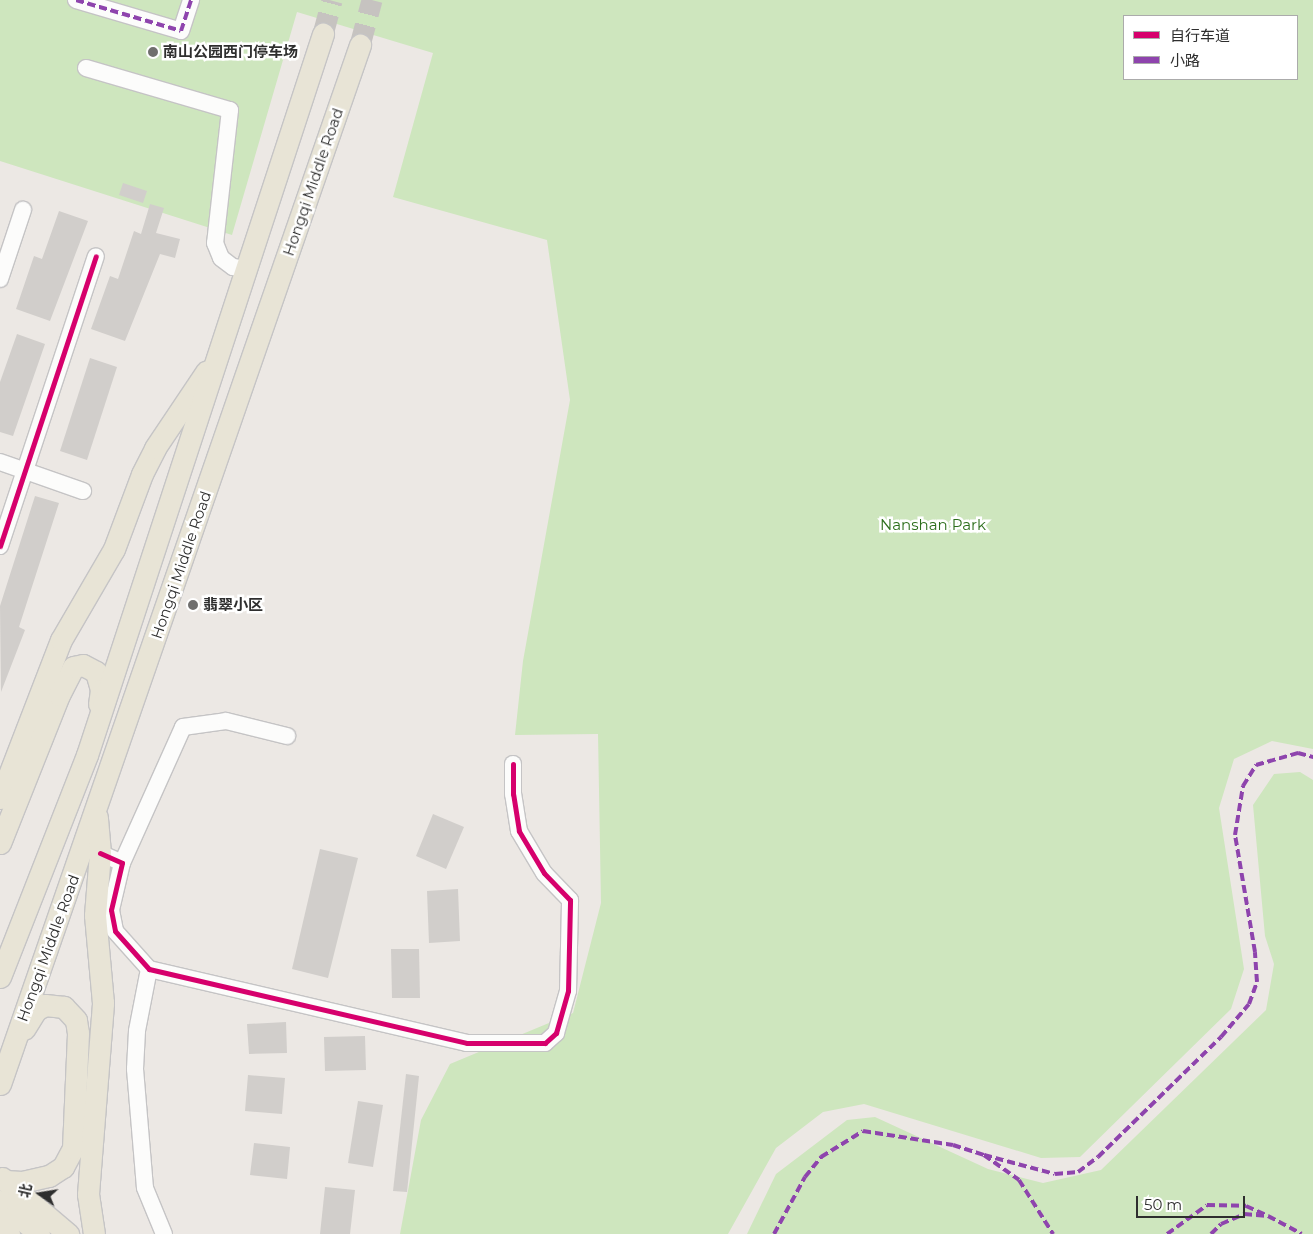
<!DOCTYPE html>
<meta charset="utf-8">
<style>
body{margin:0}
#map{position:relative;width:1313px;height:1234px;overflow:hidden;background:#ece8e4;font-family:Montserrat,"Noto Sans SC",sans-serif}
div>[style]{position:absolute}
.green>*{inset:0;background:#cee6be}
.building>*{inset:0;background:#d1cecb}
.major-tunnel>*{height:21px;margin-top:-10.5px;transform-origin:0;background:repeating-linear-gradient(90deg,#c6c3c0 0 21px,transparent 0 32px)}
.roads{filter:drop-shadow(1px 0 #c5c4c5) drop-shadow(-1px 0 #c5c4c5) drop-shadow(0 1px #c5c4c5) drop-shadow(0 -1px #c5c4c5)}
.minor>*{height:16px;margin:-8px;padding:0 8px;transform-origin:8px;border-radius:8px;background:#fcfcfb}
.major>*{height:21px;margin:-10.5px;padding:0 10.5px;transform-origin:10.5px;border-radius:10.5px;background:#e8e4d6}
.quiet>*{height:4px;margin-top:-2px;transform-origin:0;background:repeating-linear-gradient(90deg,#8e44ad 0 8px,transparent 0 12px)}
.cycleway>*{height:5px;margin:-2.5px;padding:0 2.5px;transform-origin:2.5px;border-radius:2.5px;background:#d6006c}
.dots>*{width:14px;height:14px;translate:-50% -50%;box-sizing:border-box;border:2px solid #fff;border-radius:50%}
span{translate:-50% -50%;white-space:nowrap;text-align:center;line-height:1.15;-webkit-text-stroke:5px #fff;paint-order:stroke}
.poi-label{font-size:15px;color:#2e2e2e;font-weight:700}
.left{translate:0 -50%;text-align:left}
.street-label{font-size:15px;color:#2e2e2e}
.park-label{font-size:15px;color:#2c6e1b}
.legend{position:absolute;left:1123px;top:15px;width:175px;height:65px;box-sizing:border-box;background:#fff;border:1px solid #ababab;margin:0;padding:6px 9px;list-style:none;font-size:15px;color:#2e2e2e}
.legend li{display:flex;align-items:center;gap:10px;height:25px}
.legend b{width:25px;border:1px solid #ababab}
.north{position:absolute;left:15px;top:1169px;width:50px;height:50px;-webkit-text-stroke:4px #fff;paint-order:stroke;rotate:283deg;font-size:14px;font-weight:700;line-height:20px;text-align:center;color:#2e2e2e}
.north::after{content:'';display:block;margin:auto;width:18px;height:22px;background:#2e2e2e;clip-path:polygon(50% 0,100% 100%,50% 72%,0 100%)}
.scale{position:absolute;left:1136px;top:1196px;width:109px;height:22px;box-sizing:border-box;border:2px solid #2e2e2e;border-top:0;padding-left:6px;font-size:15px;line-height:18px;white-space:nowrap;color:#2e2e2e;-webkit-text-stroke:4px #fff;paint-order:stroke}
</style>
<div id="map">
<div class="green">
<i style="clip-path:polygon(evenodd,0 0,1313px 0,1313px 749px,1272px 741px,1234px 759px,1219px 808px,1244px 969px,1231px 1009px,1080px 1157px,1041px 1158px,864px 1104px,823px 1112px,776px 1148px,728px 1234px,400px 1234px,421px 1120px,450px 1064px,573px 1013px,601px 903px,598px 734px,515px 735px,523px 661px,570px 400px,547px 240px,393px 197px,433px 53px,297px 12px,232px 235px,0 161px,0 0,1124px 16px,1297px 16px,1297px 79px,1124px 79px,1124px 16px)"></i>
<i style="clip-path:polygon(1300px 772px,1313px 780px,1313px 1234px,747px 1234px,776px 1174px,847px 1120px,875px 1117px,988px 1169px,1043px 1183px,1101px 1170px,1266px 1010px,1274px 964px,1265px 936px,1253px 805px,1274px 774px)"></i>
</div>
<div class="building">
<i style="clip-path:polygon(123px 183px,147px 191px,143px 203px,119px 195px)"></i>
<i style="clip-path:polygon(150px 204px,164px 208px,156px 233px,180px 239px,175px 258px,160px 254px,125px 341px,91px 329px,110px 276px,118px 279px,134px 231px,141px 234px)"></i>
<i style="clip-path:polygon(59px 211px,88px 221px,50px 321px,16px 309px,34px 256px,42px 259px)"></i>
<i style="clip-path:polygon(17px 334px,45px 344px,13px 436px,0 432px,0 382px)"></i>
<i style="clip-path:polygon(90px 358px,117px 367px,87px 460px,60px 451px)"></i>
<i style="clip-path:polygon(35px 496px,59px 503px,19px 627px,25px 630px,1px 692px,0 606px)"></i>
<i style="clip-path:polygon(433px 814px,464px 827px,446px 869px,416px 856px)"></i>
<i style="clip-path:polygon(320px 849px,358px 858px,328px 978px,292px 969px)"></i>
<i style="clip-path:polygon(458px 889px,460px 941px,429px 943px,427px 891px)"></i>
<i style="clip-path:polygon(391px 949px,419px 949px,420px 998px,392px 998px)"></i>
<i style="clip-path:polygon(286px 1022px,287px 1053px,249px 1054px,247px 1024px)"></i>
<i style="clip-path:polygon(365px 1036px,366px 1070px,325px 1071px,324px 1037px)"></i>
<i style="clip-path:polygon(406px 1074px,419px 1076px,407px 1192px,393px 1191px)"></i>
<i style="clip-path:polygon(248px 1075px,285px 1078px,282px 1114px,245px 1111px)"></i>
<i style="clip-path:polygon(358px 1101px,383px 1105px,373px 1167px,348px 1163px)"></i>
<i style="clip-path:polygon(254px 1143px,290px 1147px,287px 1179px,250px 1175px)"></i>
<i style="clip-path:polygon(325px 1187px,355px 1190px,350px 1234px,320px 1234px)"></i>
</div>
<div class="major-tunnel">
<i style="left:323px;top:34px;width:35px;rotate:-75deg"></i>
<i style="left:360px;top:45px;width:47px;rotate:-75.1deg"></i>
</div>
<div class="roads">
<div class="minor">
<i style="left:76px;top:0;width:109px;rotate:16.4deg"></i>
<i style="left:181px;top:31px;width:33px;rotate:-72deg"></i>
<i style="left:86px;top:68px;width:150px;rotate:16.3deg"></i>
<i style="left:230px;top:110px;width:134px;rotate:96.4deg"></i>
<i style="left:215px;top:243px;width:16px;rotate:68deg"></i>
<i style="left:221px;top:258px;width:15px;rotate:37deg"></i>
<i style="left:233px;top:267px;width:15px;rotate:8deg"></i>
<i style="left:0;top:279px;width:73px;rotate:-71.6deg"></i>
<i style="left:0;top:462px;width:88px;rotate:19.3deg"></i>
<i style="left:0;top:546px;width:305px;rotate:-71.7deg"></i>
<i style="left:100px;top:853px;width:24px;rotate:24deg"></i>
<i style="left:122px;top:863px;width:48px;rotate:103.2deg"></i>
<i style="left:111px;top:910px;width:21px;rotate:79deg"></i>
<i style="left:115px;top:931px;width:51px;rotate:48.2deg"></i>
<i style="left:149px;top:969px;width:326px;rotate:13.1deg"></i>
<i style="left:467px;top:1043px;width:78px"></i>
<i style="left:545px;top:1043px;width:15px;rotate:-42deg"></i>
<i style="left:556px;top:1033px;width:44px;rotate:-74.1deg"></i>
<i style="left:568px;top:991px;width:91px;rotate:-88.7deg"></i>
<i style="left:570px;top:900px;width:37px;rotate:-134deg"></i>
<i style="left:544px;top:873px;width:49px;rotate:-120.8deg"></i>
<i style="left:519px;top:831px;width:37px;rotate:-99deg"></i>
<i style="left:513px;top:794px;width:30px;rotate:-90deg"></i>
<i style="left:122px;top:863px;width:149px;rotate:-65.8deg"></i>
<i style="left:183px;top:727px;width:43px;rotate:-7.9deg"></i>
<i style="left:226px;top:721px;width:63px;rotate:13.8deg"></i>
<i style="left:149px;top:969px;width:63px;rotate:101deg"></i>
<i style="left:137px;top:1031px;width:38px;rotate:93deg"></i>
<i style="left:135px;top:1069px;width:119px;rotate:85.2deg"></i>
<i style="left:145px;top:1188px;width:50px;rotate:67.6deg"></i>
</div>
<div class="major">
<i style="left:0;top:798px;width:169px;rotate:-68.9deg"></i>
<i style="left:61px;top:640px;width:105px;rotate:-59.8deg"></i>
<i style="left:114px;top:549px;width:80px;rotate:-69.5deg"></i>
<i style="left:142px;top:474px;width:29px;rotate:-63deg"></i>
<i style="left:155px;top:448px;width:92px;rotate:-56.1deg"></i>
<i style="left:0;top:843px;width:159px;rotate:-68.3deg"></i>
<i style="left:59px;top:695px;width:31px;rotate:-63deg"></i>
<i style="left:73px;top:667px;width:10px;rotate:-11deg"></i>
<i style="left:83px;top:665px;width:15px;rotate:28deg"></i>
<i style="left:96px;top:672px;width:19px;rotate:74deg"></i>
<i style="left:101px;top:690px;width:14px;rotate:98deg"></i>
<i style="left:0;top:977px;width:238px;rotate:-68.6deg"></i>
<i style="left:87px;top:755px;width:759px;rotate:-71.88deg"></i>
<i style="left:0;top:1084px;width:1100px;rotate:-70.89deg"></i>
<i style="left:2px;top:1178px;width:87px;rotate:40.3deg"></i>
<i style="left:5px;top:1181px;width:17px;rotate:3deg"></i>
<i style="left:22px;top:1182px;width:28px;rotate:-13deg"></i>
<i style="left:49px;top:1176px;width:17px;rotate:-33deg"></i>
<i style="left:63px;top:1167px;width:21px;rotate:-62deg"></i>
<i style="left:73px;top:1148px;width:115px;rotate:-87.5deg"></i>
<i style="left:78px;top:1033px;width:13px;rotate:-99deg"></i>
<i style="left:76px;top:1020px;width:18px;rotate:-133deg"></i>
<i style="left:64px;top:1007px;width:19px;rotate:-174deg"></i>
<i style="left:45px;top:1005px;width:10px;rotate:151deg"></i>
<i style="left:36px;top:1010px;width:22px;rotate:122deg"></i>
<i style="left:0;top:1201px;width:51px;rotate:40.2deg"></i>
<i style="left:0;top:1216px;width:20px;rotate:63deg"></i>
<i style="left:94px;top:1234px;width:40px;rotate:-98.5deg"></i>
<i style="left:88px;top:1194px;width:192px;rotate:-85.5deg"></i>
<i style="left:103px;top:1003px;width:88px;rotate:-95.2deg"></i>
<i style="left:95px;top:915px;width:62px;rotate:-85.4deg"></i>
<i style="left:100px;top:853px;width:36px;rotate:-95deg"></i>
</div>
</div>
<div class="quiet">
<i style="left:76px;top:0;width:109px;rotate:16.4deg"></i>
<i style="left:181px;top:31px;width:33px;rotate:-72deg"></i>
<i style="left:984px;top:1155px;width:73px;rotate:15deg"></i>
<i style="left:1055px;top:1174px;width:23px;rotate:-5deg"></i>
<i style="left:1078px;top:1172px;width:25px;rotate:-37deg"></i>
<i style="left:1098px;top:1157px;width:172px;rotate:-44.3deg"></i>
<i style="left:1221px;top:1037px;width:43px;rotate:-49.7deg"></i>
<i style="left:1249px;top:1004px;width:23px;rotate:-70deg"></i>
<i style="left:1257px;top:982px;width:30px;rotate:-94deg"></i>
<i style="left:1255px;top:952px;width:119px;rotate:-99.7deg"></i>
<i style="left:1235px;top:835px;width:50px;rotate:-80.7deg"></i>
<i style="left:1243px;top:786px;width:25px;rotate:-58deg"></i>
<i style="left:1256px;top:765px;width:44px;rotate:-15.9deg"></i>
<i style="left:1298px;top:753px;width:16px;rotate:15deg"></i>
<i style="left:774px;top:1234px;width:65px;rotate:-61.5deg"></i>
<i style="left:805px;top:1177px;width:26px;rotate:-51deg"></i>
<i style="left:821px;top:1157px;width:49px;rotate:-31.8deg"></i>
<i style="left:863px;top:1131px;width:91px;rotate:8.8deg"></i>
<i style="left:953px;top:1145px;width:33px;rotate:18deg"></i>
<i style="left:984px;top:1155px;width:43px;rotate:35.5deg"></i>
<i style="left:1019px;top:1180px;width:64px;rotate:57.8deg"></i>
<i style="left:1167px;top:1234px;width:49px;rotate:-35.9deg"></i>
<i style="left:1207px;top:1205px;width:39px;rotate:1deg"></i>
<i style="left:1246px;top:1206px;width:24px;rotate:24deg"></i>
<i style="left:1211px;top:1234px;width:14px;rotate:-45deg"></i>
<i style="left:1221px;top:1224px;width:25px;rotate:-23deg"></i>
<i style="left:1244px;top:1214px;width:24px;rotate:5deg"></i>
<i style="left:1268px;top:1216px;width:38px;rotate:28deg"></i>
</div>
<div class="cycleway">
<i style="left:0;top:546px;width:305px;rotate:-71.7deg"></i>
<i style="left:100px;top:853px;width:24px;rotate:24deg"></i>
<i style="left:122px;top:863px;width:48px;rotate:103.2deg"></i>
<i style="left:111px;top:910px;width:21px;rotate:79deg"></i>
<i style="left:115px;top:931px;width:51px;rotate:48.2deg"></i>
<i style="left:149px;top:969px;width:326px;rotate:13.1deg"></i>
<i style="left:467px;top:1043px;width:78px"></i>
<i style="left:545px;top:1043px;width:15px;rotate:-42deg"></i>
<i style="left:556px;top:1033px;width:44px;rotate:-74.1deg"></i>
<i style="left:568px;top:991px;width:91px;rotate:-88.7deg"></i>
<i style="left:570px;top:900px;width:37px;rotate:-134deg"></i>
<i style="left:544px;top:873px;width:49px;rotate:-120.8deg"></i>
<i style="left:519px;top:831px;width:37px;rotate:-99deg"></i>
<i style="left:513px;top:794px;width:30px;rotate:-90deg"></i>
</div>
<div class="dots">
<i style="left:153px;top:52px;background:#706f6e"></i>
<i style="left:193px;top:605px;background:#706f6e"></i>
</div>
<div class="poi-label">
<span class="left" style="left:163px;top:52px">南山公园西门停车场</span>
<span class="left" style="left:203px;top:605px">翡翠小区</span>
</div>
<div class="street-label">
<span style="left:313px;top:182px;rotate:-71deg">Hongqi Middle Road</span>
<span style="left:181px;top:565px;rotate:-71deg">Hongqi Middle Road</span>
<span style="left:48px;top:948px;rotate:-70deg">Hongqi Middle Road</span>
</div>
<div class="park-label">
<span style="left:933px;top:525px">Nanshan Park</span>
</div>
<ul class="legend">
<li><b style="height:6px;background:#d6006c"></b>自行车道</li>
<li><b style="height:6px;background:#8e44ad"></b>小路</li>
</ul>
<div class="north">北</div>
<div class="scale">50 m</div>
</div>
